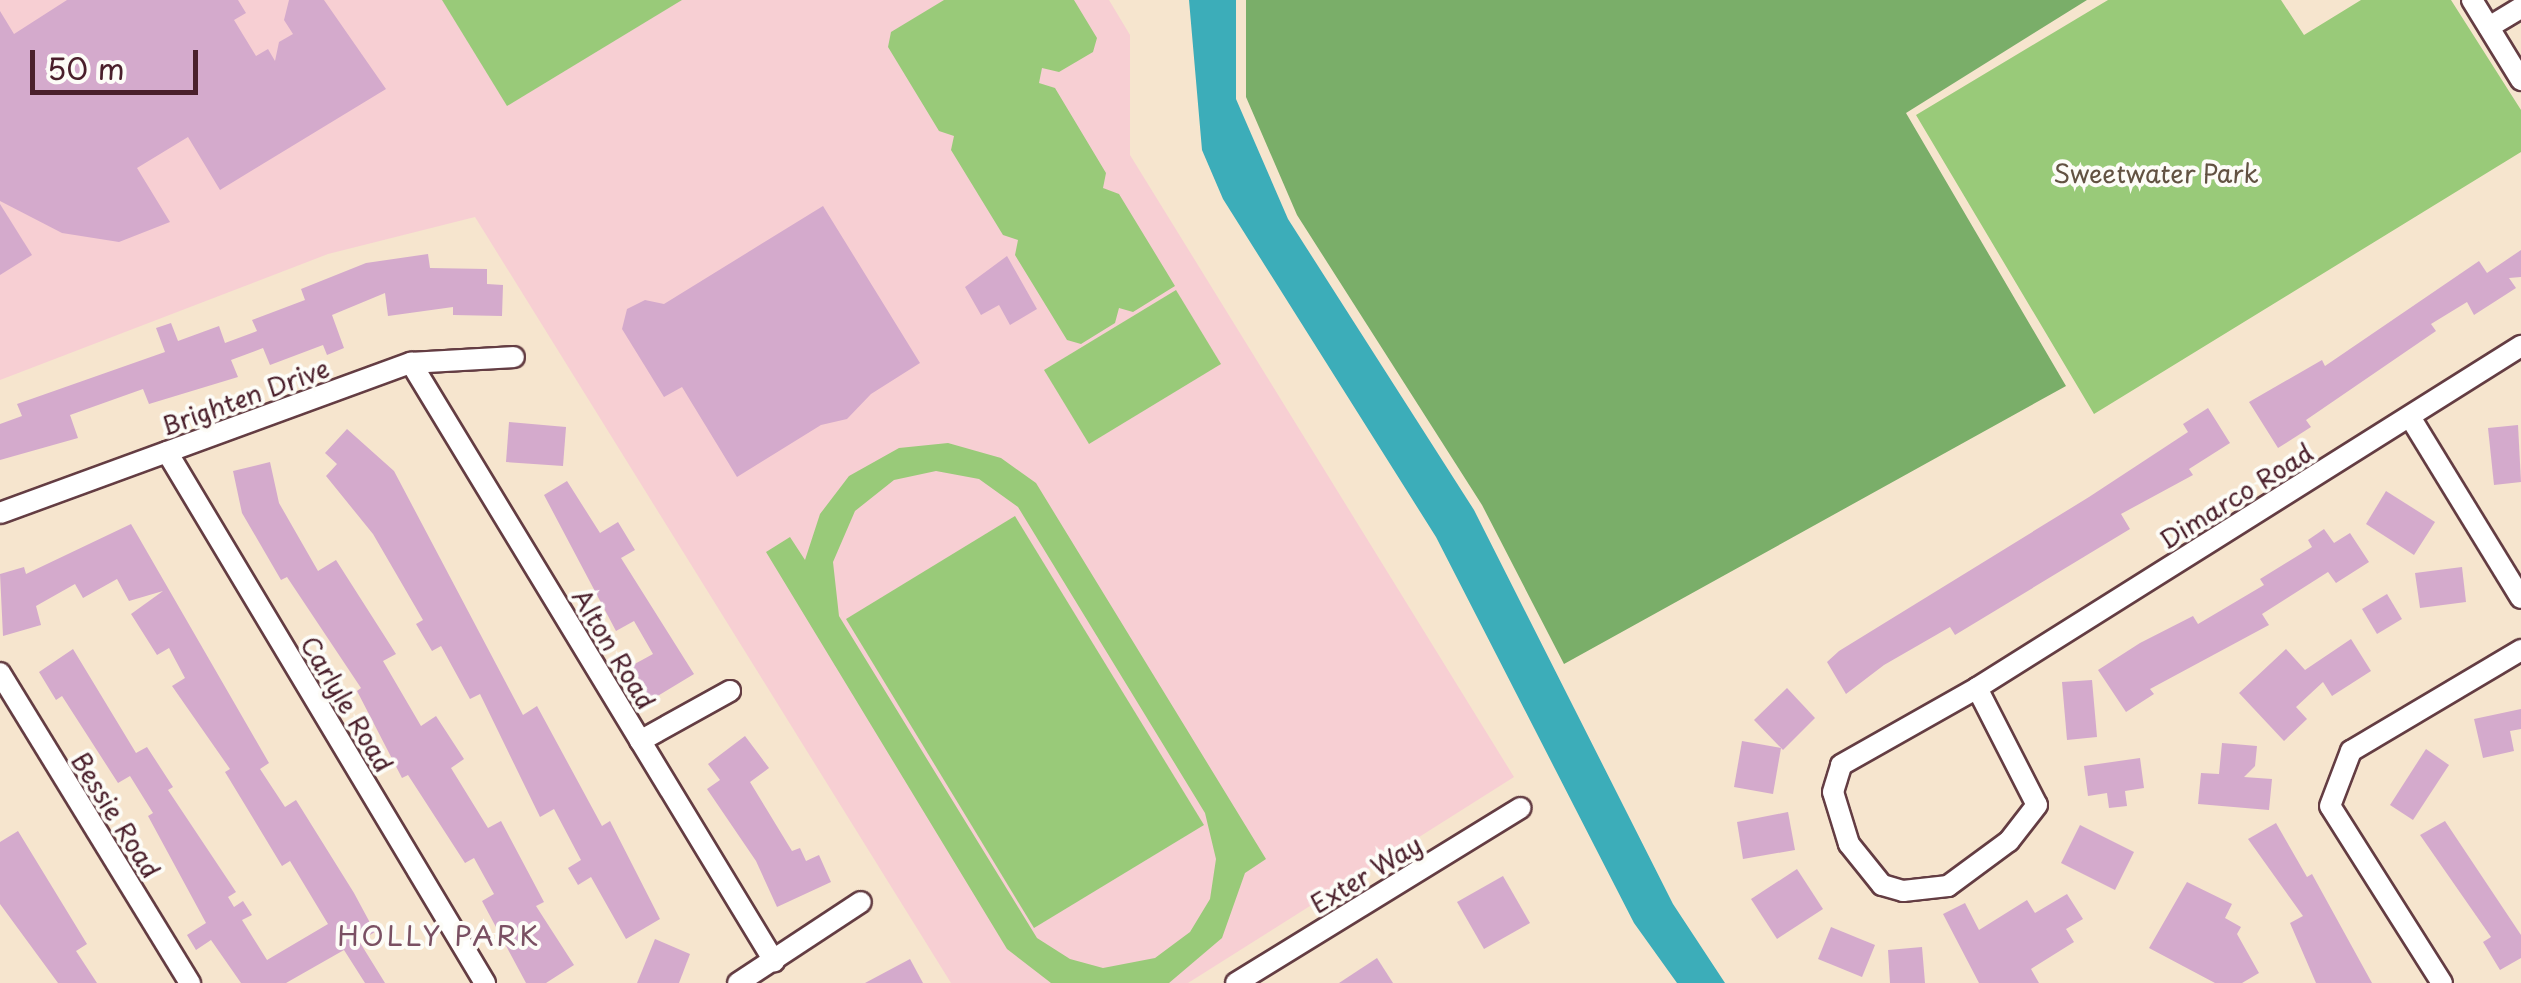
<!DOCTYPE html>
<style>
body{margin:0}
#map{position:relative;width:2521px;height:983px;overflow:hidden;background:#f6e5ce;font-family:"Playpen Sans",sans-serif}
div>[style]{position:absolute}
.built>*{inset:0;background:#f7cfd3}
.green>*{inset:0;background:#99ca79}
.forest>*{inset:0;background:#7aae69}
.water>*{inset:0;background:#3cadb9}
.building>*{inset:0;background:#d4aacc}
.roads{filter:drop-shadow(2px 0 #643d43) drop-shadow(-2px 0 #643d43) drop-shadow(0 2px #643d43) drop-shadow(0 -2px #643d43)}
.street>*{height:20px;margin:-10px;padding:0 10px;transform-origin:10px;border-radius:10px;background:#fff}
span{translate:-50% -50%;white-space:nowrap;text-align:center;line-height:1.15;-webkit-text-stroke:8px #fdfcf7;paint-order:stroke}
.park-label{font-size:25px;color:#625242}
.street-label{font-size:25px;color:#4a1f2b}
.neighbourhood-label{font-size:28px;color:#7a5063;letter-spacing:2.5px}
.scale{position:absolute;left:30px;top:50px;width:168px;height:45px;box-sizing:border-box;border:5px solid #4a1f2b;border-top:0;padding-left:12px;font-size:30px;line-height:35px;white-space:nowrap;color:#4a1f2b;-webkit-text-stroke:8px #fdfcf7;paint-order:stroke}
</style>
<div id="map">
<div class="built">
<i style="clip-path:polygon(0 0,1109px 0,1130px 35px,1130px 155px,1514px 777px,1188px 983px,951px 983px,475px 217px,328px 254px,0 380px)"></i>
</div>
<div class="green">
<i style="clip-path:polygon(442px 0,682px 0,507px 106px)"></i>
<i style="clip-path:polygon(944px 0,1074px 0,1097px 38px,1093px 52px,1059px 72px,1042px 68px,1039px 83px,1055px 88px,1106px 173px,1103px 188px,1119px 194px,1175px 286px,1133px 312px,1119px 308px,1115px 323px,1081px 344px,1067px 340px,1015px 255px,1018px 240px,1003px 235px,951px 150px,954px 136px,939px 131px,888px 47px,891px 32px)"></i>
<i style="clip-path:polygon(2108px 0,2281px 0,2304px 35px,2361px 0,2451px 0,2521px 110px,2521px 152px,2094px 414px,1916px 115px)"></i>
<i style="clip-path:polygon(1176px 290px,1221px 364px,1089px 444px,1044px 370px)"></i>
<i style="clip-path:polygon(evenodd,948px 443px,1001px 458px,1036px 483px,1266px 859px,1245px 873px,1222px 938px,1169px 983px,1051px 983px,1007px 949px,766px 552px,790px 537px,805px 560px,820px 514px,849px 476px,899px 448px,948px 443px,936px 471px,979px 479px,1018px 507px,1205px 813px,1216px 859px,1210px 899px,1190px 932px,1155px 958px,1103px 968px,1070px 959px,1037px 938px,839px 616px,833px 562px,855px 511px,894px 480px,936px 471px)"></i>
<i style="clip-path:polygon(1015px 516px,1204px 825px,1034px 928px,846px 619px)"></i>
</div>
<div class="forest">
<i style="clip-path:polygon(1246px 0,2087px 0,1906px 113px,2066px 386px,1564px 664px,1482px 505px,1297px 215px,1246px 97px)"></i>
</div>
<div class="water">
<i style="clip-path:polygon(1189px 0,1236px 0,1236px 99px,1288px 219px,1474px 510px,1673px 904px,1725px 983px,1677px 983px,1634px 923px,1436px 537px,1223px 199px,1202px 150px)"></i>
</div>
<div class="building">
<i style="clip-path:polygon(67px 0,238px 0,246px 13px,234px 20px,256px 56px,268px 49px,275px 61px,279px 42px,293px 34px,284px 20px,289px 0,324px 0,386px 89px,220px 190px,188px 137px,137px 168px,170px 222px,119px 242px,62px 233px,0 201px,0 11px,14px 34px)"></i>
<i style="clip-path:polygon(0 204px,32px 255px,0 275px)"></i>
<i style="clip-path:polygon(823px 206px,920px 363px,871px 394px,847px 419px,821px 425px,737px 477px,682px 387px,664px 397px,622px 329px,627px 309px,645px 300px,664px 304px)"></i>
<i style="clip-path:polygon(2521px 250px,2521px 277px,2509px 278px,2516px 288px,2474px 315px,2467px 302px,2431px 324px,2436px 331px,2306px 420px,2311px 427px,2278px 448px,2249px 402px,2322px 360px,2325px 366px,2479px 261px,2487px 273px)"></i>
<i style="clip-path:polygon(428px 254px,430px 268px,487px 269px,487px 284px,503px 285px,502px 316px,453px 315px,453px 307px,388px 316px,385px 293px,332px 315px,344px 348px,327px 355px,323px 345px,270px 365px,263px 348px,231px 360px,238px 377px,149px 404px,143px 389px,70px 415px,78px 438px,0 460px,0 424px,22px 416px,17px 404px,165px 352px,156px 328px,171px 323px,178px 341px,219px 326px,225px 343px,257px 331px,252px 320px,305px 300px,301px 289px,366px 263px)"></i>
<i style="clip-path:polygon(1007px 256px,1037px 309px,1010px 325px,999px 305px,981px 315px,965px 287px)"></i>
<i style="clip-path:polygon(2208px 408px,2230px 443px,2189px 469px,2193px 475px,2121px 514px,2130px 529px,1955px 635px,1950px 627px,1884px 665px,1846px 694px,1827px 662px,1839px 651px,2089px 497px,2188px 432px,2183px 424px)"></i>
<i style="clip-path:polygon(509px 422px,566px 427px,563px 466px,506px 462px)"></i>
<i style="clip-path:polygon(2518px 425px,2521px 482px,2494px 485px,2488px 428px)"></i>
<i style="clip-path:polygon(347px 429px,394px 471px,523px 715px,537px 706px,602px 826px,610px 821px,660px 919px,626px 939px,591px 877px,578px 885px,568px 868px,581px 860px,554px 809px,540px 817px,480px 694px,470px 699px,441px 646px,432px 651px,416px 624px,423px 620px,373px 534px,326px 476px,337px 464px,325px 453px)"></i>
<i style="clip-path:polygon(270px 462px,279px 503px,318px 571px,336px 560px,396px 654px,383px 661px,421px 726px,436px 716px,464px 759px,451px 768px,488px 828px,501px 821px,544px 902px,536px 906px,574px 965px,546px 983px,526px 983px,482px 901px,494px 894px,474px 858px,465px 863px,408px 775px,402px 778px,357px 691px,361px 688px,287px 577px,281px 580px,242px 513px,233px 471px)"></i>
<i style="clip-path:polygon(567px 481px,600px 533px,618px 522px,635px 550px,621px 558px,694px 674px,651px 700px,631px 666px,653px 654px,634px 621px,616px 631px,544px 495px)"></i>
<i style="clip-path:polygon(2386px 491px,2435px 522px,2414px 555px,2366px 524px)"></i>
<i style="clip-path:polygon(131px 524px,269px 763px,260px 769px,285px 807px,296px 800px,354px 893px,375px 932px,359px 941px,385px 983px,365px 983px,344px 950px,286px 983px,241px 983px,211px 940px,196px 950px,187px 935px,206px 923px,148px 816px,153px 813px,130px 776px,118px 783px,62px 696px,56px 700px,39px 672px,73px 649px,136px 753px,147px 747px,173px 787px,168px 790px,236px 892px,228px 897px,234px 907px,243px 901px,252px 915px,242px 920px,267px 960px,328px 924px,290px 861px,282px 866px,225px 772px,230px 769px,172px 686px,185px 678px,169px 648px,157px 655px,131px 614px,163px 591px,129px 601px,117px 579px,83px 598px,75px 584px,36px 606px,41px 625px,3px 636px,0 574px,24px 567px,26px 574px)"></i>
<i style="clip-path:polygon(2324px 529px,2334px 543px,2350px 533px,2369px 562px,2336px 583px,2328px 572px,2262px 614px,2269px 625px,2150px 689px,2154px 694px,2126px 712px,2098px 670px,2140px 643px,2193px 616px,2198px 624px,2264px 585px,2260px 579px,2312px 547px,2308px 540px)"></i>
<i style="clip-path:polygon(2462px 567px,2466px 602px,2420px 608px,2415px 573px)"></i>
<i style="clip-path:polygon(2387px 594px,2402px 619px,2377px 634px,2362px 609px)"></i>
<i style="clip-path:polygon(2351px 639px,2371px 671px,2332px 696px,2323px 682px,2296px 707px,2307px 719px,2284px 741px,2239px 693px,2286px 649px,2305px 670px)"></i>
<i style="clip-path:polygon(2092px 680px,2097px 737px,2067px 740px,2062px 682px)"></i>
<i style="clip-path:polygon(1787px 688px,1815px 718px,1783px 750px,1754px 720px)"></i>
<i style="clip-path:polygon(2521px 709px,2521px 729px,2510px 731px,2514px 751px,2483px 758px,2474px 719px)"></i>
<i style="clip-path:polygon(745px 736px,769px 768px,750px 782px,792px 851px,800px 848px,806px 861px,819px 855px,831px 882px,777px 907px,756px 861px,707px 789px,720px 780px,708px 764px)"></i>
<i style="clip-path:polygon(1742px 741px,1781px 748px,1773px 794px,1734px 787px)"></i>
<i style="clip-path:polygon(2222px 743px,2257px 746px,2255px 766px,2244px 777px,2272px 779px,2269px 810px,2198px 804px,2201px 773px,2219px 774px)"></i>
<i style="clip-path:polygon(2426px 749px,2449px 765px,2413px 820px,2390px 805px)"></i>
<i style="clip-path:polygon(2140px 758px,2144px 788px,2125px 791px,2127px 806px,2109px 808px,2107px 793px,2088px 796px,2084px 766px)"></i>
<i style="clip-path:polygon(1788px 812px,1795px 850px,1743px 859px,1737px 822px)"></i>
<i style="clip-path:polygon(2445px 821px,2521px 935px,2521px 958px,2500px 970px,2483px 942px,2491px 937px,2420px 835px)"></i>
<i style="clip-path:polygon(2276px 823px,2307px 877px,2312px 874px,2372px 983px,2316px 983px,2290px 923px,2303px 916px,2248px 839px)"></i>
<i style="clip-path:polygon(2080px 825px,2134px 852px,2115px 890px,2061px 863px)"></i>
<i style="clip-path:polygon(18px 831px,87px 944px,76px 951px,97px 983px,58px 983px,0 904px,0 842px)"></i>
<i style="clip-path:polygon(1797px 869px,1823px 909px,1777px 939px,1751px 899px)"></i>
<i style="clip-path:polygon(1503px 876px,1530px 923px,1484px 949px,1457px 902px)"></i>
<i style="clip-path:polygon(2187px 882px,2232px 904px,2225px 918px,2241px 927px,2237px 934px,2259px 973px,2242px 983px,2215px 983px,2149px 948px)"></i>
<i style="clip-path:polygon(2067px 894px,2083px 919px,2066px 929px,2074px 942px,2031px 969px,2039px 983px,1979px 983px,1943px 914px,1965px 903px,1979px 930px,2027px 900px,2035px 913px)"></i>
<i style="clip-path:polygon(1831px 927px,1875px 945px,1862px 977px,1818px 959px)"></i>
<i style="clip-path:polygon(655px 939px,690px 954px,679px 983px,637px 983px)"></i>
<i style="clip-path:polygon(1922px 947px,1925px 983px,1890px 983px,1888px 950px)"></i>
<i style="clip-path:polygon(1377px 958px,1393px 983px,1339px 983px)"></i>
<i style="clip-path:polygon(910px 959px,923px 983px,865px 983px)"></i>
</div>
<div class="roads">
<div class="street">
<i style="left:2472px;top:0;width:94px;rotate:58.5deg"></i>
<i style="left:2489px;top:27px;width:37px;rotate:-31deg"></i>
<i style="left:411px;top:363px;width:700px;rotate:58.74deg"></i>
<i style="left:2410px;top:417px;width:212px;rotate:58.5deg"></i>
<i style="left:167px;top:452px;width:619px;rotate:59.08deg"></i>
<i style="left:0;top:513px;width:438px;rotate:-20.1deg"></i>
<i style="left:411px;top:363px;width:103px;rotate:-3.3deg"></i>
<i style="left:0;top:673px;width:364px;rotate:58.5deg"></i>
<i style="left:1977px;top:688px;width:643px;rotate:-32.16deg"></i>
<i style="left:1977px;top:688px;width:131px;rotate:62.9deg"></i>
<i style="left:2037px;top:805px;width:46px;rotate:127.9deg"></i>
<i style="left:2009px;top:841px;width:76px;rotate:143.6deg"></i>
<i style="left:1948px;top:886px;width:45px;rotate:173.7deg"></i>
<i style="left:1903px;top:891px;width:22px;rotate:-164deg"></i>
<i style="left:1882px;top:885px;width:53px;rotate:-128.8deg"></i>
<i style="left:1849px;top:844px;width:54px;rotate:-107.1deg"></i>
<i style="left:1833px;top:792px;width:28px;rotate:-73deg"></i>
<i style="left:1841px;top:765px;width:156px;rotate:-29.5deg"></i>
<i style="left:640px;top:741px;width:103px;rotate:-29.1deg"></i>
<i style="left:738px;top:983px;width:147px;rotate:-33.4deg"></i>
<i style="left:1236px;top:983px;width:334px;rotate:-31.6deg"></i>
<i style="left:2442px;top:983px;width:209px;rotate:-122.3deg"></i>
<i style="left:2330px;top:806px;width:59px;rotate:-69.1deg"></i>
<i style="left:2351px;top:751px;width:198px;rotate:-30.7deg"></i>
</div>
</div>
<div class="park-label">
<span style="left:2156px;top:173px">Sweetwater Park</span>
</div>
<div class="street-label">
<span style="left:245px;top:397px;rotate:-20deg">Brighten Drive</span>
<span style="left:2236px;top:496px;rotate:-32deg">Dimarco Road</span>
<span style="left:614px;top:649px;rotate:59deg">Alton Road</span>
<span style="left:347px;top:704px;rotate:59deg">Carlyle Road</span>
<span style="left:116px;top:815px;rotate:58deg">Bessie Road</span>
<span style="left:1366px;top:874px;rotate:-31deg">Exter Way</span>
</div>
<div class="neighbourhood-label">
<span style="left:439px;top:935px">HOLLY PARK</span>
</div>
<div class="scale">50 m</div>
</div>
